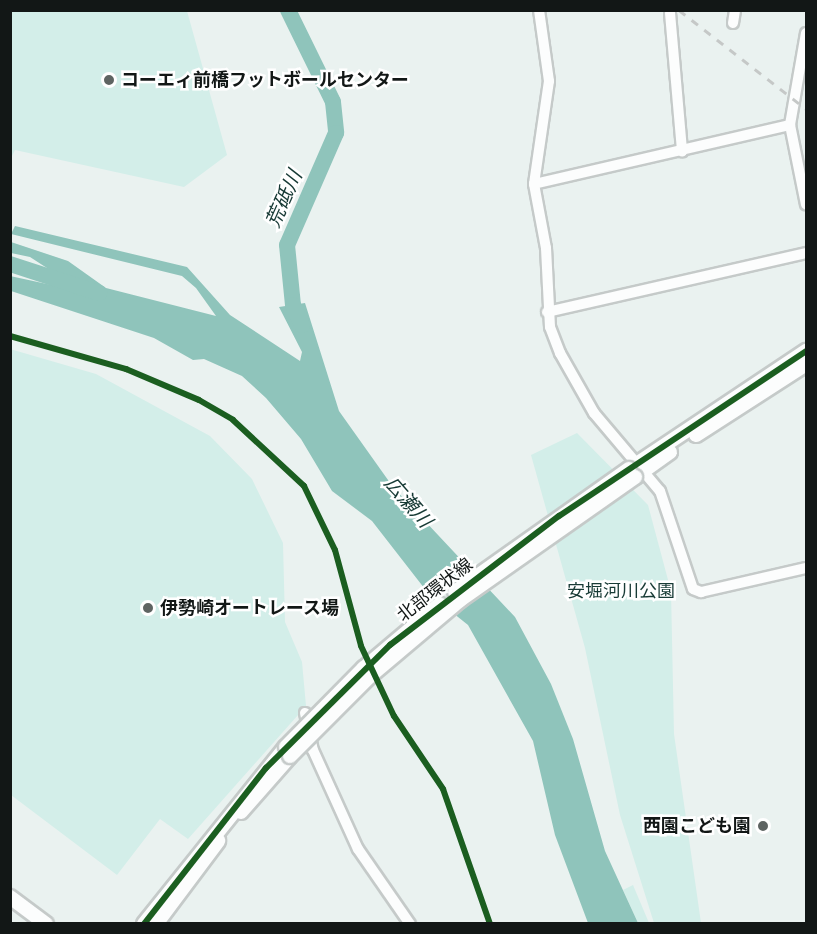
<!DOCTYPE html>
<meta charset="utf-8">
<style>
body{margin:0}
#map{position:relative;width:817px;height:934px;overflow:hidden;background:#eaf2f0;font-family:"PT Sans","Noto Sans JP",sans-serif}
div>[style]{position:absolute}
.green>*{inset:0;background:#d3eee9}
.water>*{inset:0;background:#8fc4bb}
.pier>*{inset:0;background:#eaf2f0}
.river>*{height:16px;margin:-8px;padding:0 8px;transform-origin:8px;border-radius:8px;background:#8fc4bb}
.roads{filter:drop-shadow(2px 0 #c5cac9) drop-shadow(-2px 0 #c5cac9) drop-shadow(0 2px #c5cac9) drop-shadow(0 -2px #c5cac9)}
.minor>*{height:10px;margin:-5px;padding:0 5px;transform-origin:5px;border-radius:5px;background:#fcfdfd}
.tertiary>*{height:14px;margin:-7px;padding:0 7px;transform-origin:7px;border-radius:7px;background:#fcfdfd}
.rail>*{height:3px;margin-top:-1.5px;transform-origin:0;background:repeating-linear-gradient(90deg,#c5c8c7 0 8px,transparent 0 16px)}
.bridges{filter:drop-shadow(2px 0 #c5cac9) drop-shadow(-2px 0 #c5cac9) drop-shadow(0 2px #c5cac9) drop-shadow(0 -2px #c5cac9)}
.tertiary-bridge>*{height:14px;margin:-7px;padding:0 7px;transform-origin:7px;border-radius:7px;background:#fcfdfd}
.cycleway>*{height:6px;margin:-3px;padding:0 3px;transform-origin:3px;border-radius:3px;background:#1b5e20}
.dots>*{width:16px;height:16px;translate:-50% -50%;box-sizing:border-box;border:3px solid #fff;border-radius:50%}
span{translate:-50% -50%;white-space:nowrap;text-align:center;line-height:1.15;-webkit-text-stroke:5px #fff;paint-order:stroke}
.poi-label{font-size:18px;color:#121716;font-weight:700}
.left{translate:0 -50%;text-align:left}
.right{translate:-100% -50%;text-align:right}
.street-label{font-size:18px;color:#121716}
.park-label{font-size:18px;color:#183b36}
.water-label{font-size:20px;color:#163934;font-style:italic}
.frame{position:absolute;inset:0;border:12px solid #121716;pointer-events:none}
</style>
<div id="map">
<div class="green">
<i style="clip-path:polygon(10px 11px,187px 11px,227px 155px,184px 187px,15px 150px,11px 158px)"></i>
<i style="clip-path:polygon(10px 349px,96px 374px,210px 436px,252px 479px,283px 543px,285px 622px,302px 662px,306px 706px,188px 839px,160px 819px,117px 875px,11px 795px)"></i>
<i style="clip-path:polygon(577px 433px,648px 505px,671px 591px,674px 734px,701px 923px,654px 923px,620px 815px,585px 648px,531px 455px)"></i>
<i style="clip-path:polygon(633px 885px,649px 923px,638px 923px,623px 890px)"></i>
</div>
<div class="water">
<i style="clip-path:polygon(15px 226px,187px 267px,230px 315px,300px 361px,302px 352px,279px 307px,305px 303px,339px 411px,393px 487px,515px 617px,551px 684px,573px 739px,605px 851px,638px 923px,588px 923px,555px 835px,533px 741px,468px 625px,428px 593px,372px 521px,332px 491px,301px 439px,266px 398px,242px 376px,204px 359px,193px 360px,154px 338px,11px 291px,10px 276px,84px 292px,30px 257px,11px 253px,11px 242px,68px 261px,106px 288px,216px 316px,196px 288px,182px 276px,11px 234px)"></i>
</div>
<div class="pier">
<i style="clip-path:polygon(476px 566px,493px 586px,453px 617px,432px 600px)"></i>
</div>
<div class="river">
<i style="left:288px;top:10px;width:102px;rotate:63.9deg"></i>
<i style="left:333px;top:102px;width:31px;rotate:84deg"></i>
<i style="left:336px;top:133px;width:122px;rotate:113.6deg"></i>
<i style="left:287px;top:245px;width:60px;rotate:84.3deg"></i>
<i style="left:293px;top:305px;width:22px;rotate:66deg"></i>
<i style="left:10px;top:264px;width:94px;rotate:18deg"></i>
</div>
<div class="roads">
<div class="minor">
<i style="left:539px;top:10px;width:72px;rotate:82deg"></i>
<i style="left:549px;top:81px;width:104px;rotate:98.3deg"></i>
<i style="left:534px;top:184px;width:65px;rotate:79.4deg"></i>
<i style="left:546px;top:248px;width:79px;rotate:87.1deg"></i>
<i style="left:550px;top:327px;width:28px;rotate:69deg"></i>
<i style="left:560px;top:353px;width:69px;rotate:60.5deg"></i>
<i style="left:594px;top:413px;width:102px;rotate:49.8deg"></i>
<i style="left:660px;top:491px;width:103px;rotate:71.4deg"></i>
<i style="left:693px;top:589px;width:9px;rotate:21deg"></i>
<i style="left:701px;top:592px;width:108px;rotate:-12.9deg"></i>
<i style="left:670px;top:13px;width:139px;rotate:85deg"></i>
<i style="left:733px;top:23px;width:13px;rotate:-81deg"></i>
<i style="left:806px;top:33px;width:93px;rotate:99.9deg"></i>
<i style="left:790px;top:125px;width:81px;rotate:78.6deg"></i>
<i style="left:534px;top:184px;width:263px;rotate:-13deg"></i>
<i style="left:547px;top:312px;width:266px;rotate:-12.8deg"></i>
<i style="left:305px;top:713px;width:38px;rotate:78deg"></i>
<i style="left:313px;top:750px;width:109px;rotate:65.6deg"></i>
<i style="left:358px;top:849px;width:91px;rotate:55.3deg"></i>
</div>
<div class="tertiary">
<i style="left:696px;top:435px;width:131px;rotate:-32.8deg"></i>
<i style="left:629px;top:469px;width:213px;rotate:-33.7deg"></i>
<i style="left:635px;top:477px;width:43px;rotate:-35.5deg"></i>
<i style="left:241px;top:812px;width:74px;rotate:-48.8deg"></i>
<i style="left:10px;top:897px;width:45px;rotate:36.9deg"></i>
<i style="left:144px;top:924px;width:227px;rotate:-51.3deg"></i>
<i style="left:156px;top:924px;width:104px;rotate:-53.2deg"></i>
</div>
</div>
<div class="rail">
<i style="left:679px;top:10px;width:161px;rotate:37.9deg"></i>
</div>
<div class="bridges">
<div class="tertiary-bridge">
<i style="left:455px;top:592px;width:213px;rotate:-35.3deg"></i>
<i style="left:286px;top:747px;width:111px;rotate:-45.4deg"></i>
<i style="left:364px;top:668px;width:99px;rotate:-40.1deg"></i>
<i style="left:290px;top:756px;width:112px;rotate:-45deg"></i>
<i style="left:369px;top:677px;width:119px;rotate:-40.2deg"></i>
<i style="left:460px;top:600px;width:214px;rotate:-35.1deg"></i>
</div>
</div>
<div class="cycleway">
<i style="left:10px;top:336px;width:121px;rotate:15.9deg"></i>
<i style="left:126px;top:369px;width:79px;rotate:23deg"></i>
<i style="left:199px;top:400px;width:39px;rotate:30deg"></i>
<i style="left:233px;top:420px;width:97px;rotate:42.9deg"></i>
<i style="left:304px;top:486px;width:71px;rotate:64.2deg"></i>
<i style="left:335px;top:550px;width:99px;rotate:74.8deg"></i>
<i style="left:361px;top:646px;width:77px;rotate:64.8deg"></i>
<i style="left:394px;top:716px;width:88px;rotate:56.1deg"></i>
<i style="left:443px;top:789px;width:143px;rotate:70.8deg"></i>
<i style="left:144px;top:924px;width:198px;rotate:-52deg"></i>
<i style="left:266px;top:768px;width:175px;rotate:-44.8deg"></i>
<i style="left:390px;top:645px;width:213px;rotate:-37.4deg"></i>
<i style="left:559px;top:516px;width:297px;rotate:-33.7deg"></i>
</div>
<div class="dots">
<i style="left:109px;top:80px;background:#5e6462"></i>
<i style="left:148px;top:608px;background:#5e6462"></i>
<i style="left:763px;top:826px;background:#5e6462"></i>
</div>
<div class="poi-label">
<span class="left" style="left:121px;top:80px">コーエィ前橋フットボールセンター</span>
<span class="left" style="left:160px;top:608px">伊勢崎オートレース場</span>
<span class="right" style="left:751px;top:826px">西園こども園</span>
</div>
<div class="street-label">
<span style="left:435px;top:590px;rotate:-38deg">北部環状線</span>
</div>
<div class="park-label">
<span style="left:621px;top:591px">安堀河川公園</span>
</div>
<div class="water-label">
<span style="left:284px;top:199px;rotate:-66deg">荒砥川</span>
<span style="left:408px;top:502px;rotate:49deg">広瀬川</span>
</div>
<div class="frame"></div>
</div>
